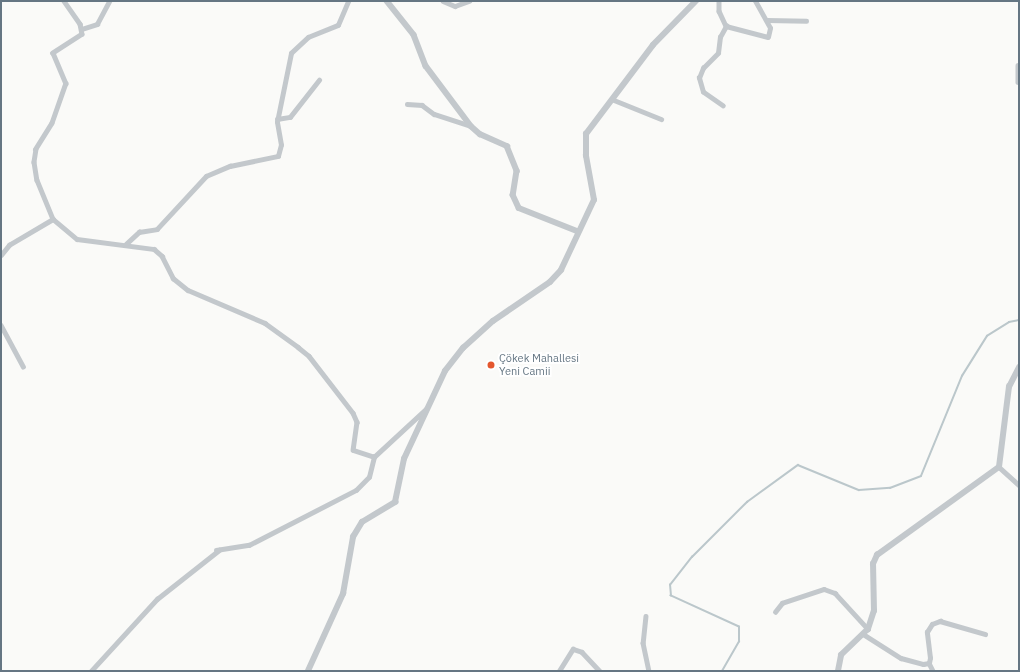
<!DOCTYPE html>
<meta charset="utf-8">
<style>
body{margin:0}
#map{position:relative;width:1020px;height:672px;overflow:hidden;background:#fafaf8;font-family:"IBM Plex Sans",sans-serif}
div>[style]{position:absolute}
.stream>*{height:1.5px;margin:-0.75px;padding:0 0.75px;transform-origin:0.75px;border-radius:0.75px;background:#bbc7cb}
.minor>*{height:4.5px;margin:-2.25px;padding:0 2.25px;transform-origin:2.25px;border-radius:2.25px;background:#c3c8cc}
.tertiary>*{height:5.5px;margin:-2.75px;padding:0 2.75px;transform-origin:2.75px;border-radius:2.75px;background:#c3c8cc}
.dots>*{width:11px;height:11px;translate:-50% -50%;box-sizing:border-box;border:2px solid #fff;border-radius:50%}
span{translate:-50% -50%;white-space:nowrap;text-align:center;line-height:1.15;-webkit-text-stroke:4px #fff;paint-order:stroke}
.poi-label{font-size:11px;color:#657683}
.left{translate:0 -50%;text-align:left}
.frame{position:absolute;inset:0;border:2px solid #657683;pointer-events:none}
</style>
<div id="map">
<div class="stream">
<i style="left:722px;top:671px;width:34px;rotate:-60deg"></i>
<i style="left:739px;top:642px;width:15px;rotate:-90deg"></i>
<i style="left:739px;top:627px;width:75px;rotate:-155.5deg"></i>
<i style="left:671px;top:596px;width:11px;rotate:-95deg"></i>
<i style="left:670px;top:585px;width:36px;rotate:-52deg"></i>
<i style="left:692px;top:557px;width:78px;rotate:-45deg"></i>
<i style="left:747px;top:502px;width:63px;rotate:-36deg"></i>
<i style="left:798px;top:465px;width:66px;rotate:22.3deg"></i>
<i style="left:859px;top:490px;width:31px;rotate:-4deg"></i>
<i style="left:890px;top:488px;width:33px;rotate:-21deg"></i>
<i style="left:921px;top:476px;width:108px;rotate:-67.7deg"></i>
<i style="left:962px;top:376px;width:47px;rotate:-58deg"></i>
<i style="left:987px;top:336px;width:26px;rotate:-32deg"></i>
<i style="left:1009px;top:322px;width:10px;rotate:-11deg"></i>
</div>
<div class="minor">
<i style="left:64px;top:1px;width:28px;rotate:55deg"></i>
<i style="left:80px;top:24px;width:10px;rotate:79deg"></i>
<i style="left:82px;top:34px;width:35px;rotate:147deg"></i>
<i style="left:53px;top:53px;width:33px;rotate:67deg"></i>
<i style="left:66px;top:83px;width:42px;rotate:109.3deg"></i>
<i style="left:52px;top:123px;width:31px;rotate:122deg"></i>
<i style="left:36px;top:149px;width:13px;rotate:99deg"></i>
<i style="left:34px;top:162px;width:18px;rotate:81deg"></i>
<i style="left:37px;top:180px;width:42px;rotate:67.7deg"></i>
<i style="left:53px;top:219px;width:31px;rotate:40deg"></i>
<i style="left:77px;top:239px;width:78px;rotate:7.4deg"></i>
<i style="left:154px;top:249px;width:11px;rotate:41deg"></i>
<i style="left:162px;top:256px;width:25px;rotate:63deg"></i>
<i style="left:173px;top:278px;width:19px;rotate:39deg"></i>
<i style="left:188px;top:290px;width:84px;rotate:23.2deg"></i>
<i style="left:265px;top:323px;width:41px;rotate:36deg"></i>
<i style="left:298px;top:347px;width:14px;rotate:39deg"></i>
<i style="left:309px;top:356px;width:72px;rotate:52.3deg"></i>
<i style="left:353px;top:413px;width:10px;rotate:66deg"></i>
<i style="left:357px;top:422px;width:28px;rotate:98deg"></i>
<i style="left:353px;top:450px;width:22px;rotate:18deg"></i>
<i style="left:443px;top:1px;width:13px;rotate:23deg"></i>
<i style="left:455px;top:6px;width:15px;rotate:-20deg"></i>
<i style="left:719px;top:1px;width:10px;rotate:90deg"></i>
<i style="left:719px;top:11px;width:17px;rotate:65deg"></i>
<i style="left:726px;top:26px;width:43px;rotate:14.7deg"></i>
<i style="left:768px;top:37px;width:9px;rotate:-77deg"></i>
<i style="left:770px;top:28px;width:31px;rotate:-119deg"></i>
<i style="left:767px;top:20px;width:39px;rotate:1deg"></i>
<i style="left:82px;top:29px;width:16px;rotate:-18deg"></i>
<i style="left:97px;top:24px;width:26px;rotate:-62deg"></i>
<i style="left:614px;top:100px;width:51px;rotate:22deg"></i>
<i style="left:407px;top:104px;width:15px;rotate:4deg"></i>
<i style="left:422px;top:105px;width:15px;rotate:37deg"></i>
<i style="left:434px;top:114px;width:39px;rotate:18deg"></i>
<i style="left:723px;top:106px;width:24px;rotate:-145deg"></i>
<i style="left:703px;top:92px;width:15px;rotate:-106deg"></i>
<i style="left:699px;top:78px;width:11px;rotate:-68deg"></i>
<i style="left:703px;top:68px;width:21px;rotate:-45deg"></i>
<i style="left:718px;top:53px;width:16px;rotate:-83deg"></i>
<i style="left:720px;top:37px;width:13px;rotate:-61deg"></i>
<i style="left:277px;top:119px;width:13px;rotate:-9deg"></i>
<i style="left:290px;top:117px;width:47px;rotate:-51.9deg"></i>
<i style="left:126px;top:244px;width:18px;rotate:-43deg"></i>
<i style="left:139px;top:232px;width:18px;rotate:-9deg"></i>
<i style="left:157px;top:229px;width:72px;rotate:-47.2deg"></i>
<i style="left:206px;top:176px;width:26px;rotate:-23deg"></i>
<i style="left:230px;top:166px;width:49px;rotate:-11.8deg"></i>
<i style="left:278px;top:156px;width:11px;rotate:-75deg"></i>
<i style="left:281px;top:145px;width:23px;rotate:-100deg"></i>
<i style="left:277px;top:122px;width:70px;rotate:-78.5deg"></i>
<i style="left:291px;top:53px;width:23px;rotate:-43deg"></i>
<i style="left:308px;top:37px;width:32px;rotate:-22deg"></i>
<i style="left:338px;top:25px;width:26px;rotate:-67deg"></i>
<i style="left:1px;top:255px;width:13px;rotate:-51deg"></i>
<i style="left:9px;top:245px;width:51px;rotate:-30.6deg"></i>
<i style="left:1px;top:325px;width:47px;rotate:61.8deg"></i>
<i style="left:999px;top:467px;width:27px;rotate:42deg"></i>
<i style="left:216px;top:550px;width:33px;rotate:-9deg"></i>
<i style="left:249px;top:545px;width:120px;rotate:-27.2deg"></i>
<i style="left:356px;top:490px;width:18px;rotate:-45deg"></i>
<i style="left:369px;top:477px;width:21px;rotate:-76deg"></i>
<i style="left:374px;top:457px;width:71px;rotate:-42.7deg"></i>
<i style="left:775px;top:612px;width:11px;rotate:-52deg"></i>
<i style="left:782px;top:603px;width:44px;rotate:-18.4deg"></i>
<i style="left:824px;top:589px;width:12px;rotate:20deg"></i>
<i style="left:835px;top:593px;width:49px;rotate:47.5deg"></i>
<i style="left:646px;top:616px;width:27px;rotate:96deg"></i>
<i style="left:643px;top:643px;width:29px;rotate:78deg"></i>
<i style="left:863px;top:634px;width:45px;rotate:32.3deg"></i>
<i style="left:901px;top:658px;width:23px;rotate:15deg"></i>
<i style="left:923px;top:664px;width:6px;rotate:-9deg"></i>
<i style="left:929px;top:663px;width:5px;rotate:-79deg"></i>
<i style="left:930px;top:658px;width:26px;rotate:-97deg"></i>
<i style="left:927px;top:632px;width:9px;rotate:-58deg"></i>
<i style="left:932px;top:624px;width:9px;rotate:-21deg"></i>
<i style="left:940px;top:621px;width:47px;rotate:16.1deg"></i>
<i style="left:929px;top:663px;width:9px;rotate:63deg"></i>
<i style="left:91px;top:671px;width:98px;rotate:-47.5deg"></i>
<i style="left:157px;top:599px;width:79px;rotate:-38.3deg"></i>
<i style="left:559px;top:671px;width:26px;rotate:-58deg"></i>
<i style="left:573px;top:649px;width:9px;rotate:18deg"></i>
<i style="left:582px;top:652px;width:26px;rotate:47deg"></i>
</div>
<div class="tertiary">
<i style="left:387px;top:1px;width:43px;rotate:51.5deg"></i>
<i style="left:414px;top:35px;width:33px;rotate:69deg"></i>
<i style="left:426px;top:66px;width:75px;rotate:53.1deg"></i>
<i style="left:471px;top:126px;width:12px;rotate:42deg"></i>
<i style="left:480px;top:134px;width:30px;rotate:24deg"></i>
<i style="left:507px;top:146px;width:27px;rotate:68deg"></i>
<i style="left:517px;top:171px;width:24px;rotate:99deg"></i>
<i style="left:513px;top:195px;width:14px;rotate:65deg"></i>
<i style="left:519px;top:208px;width:62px;rotate:21.6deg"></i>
<i style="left:1019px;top:66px;width:16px;rotate:90deg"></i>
<i style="left:308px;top:671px;width:85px;rotate:-65.6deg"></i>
<i style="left:343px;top:594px;width:58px;rotate:-80deg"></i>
<i style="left:353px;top:537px;width:17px;rotate:-59deg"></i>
<i style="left:362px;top:522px;width:39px;rotate:-31deg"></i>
<i style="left:395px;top:502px;width:44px;rotate:-78.2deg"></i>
<i style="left:404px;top:459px;width:97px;rotate:-65deg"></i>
<i style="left:445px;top:371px;width:29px;rotate:-52deg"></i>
<i style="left:463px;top:348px;width:40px;rotate:-42deg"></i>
<i style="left:493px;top:321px;width:69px;rotate:-34.4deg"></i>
<i style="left:550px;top:282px;width:16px;rotate:-47deg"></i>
<i style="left:561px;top:270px;width:77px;rotate:-64.8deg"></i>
<i style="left:594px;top:200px;width:45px;rotate:-100.3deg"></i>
<i style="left:586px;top:156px;width:22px;rotate:-90deg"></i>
<i style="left:586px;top:134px;width:111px;rotate:-53deg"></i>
<i style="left:653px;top:45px;width:62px;rotate:-45.7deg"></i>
<i style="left:838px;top:671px;width:16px;rotate:-79deg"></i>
<i style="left:841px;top:655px;width:37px;rotate:-44deg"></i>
<i style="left:868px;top:629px;width:19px;rotate:-72deg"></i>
<i style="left:874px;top:611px;width:47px;rotate:-91.2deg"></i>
<i style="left:873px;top:564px;width:10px;rotate:-66deg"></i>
<i style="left:877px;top:555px;width:150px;rotate:-35.8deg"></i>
<i style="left:999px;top:467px;width:81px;rotate:-82.9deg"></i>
<i style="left:1009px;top:387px;width:22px;rotate:-63deg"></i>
</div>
<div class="dots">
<i style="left:491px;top:365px;background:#e4572e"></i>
</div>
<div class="poi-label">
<span class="left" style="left:499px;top:365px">Çökek Mahallesi<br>Yeni Camii</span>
</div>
<div class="frame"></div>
</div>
